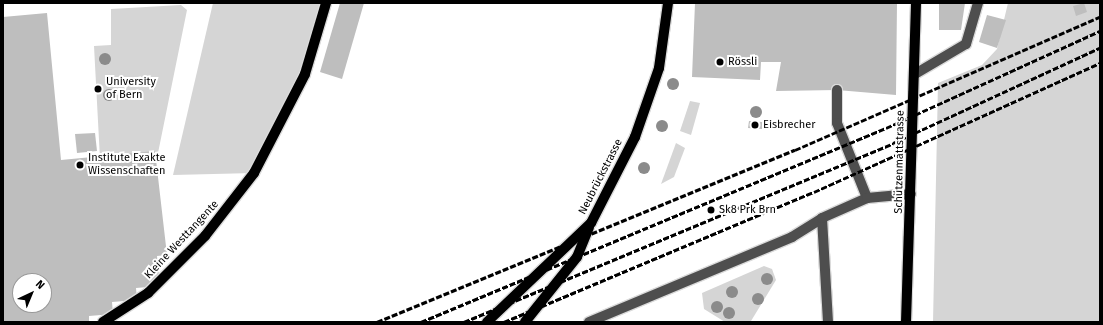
<!DOCTYPE html>
<meta charset="utf-8">
<style>
body{margin:0}
#map{position:relative;width:1103px;height:325px;overflow:hidden;background:#fff;font-family:"Fira Sans",sans-serif}
div>[style]{position:absolute}
.green>*{inset:0;background:#d5d5d5}
.building>*{inset:0;background:#bebebe}
.roads{filter:drop-shadow(1px 0 #dbdbdb) drop-shadow(-1px 0 #dbdbdb) drop-shadow(0 1px #dbdbdb) drop-shadow(0 -1px #dbdbdb)}
.minor>*{height:10px;margin:-5px;padding:0 5px;transform-origin:5px;border-radius:5px;background:#4e4e4e}
.major>*{height:10px;margin:-5px;padding:0 5px;transform-origin:5px;border-radius:5px;background:#000}
.rail>*{height:3px;margin-top:-1.5px;transform-origin:0;background:repeating-linear-gradient(90deg,#000 0 6px,transparent 0 8px)}
.trees>*{width:12px;height:12px;margin:-6px;border-radius:50%;background:#8b8b8b}
.dots>*{width:11px;height:11px;translate:-50% -50%;box-sizing:border-box;border:2px solid #fff;border-radius:50%}
span{translate:-50% -50%;white-space:nowrap;text-align:center;line-height:1.15;-webkit-text-stroke:4px #fff;paint-order:stroke}
.poi-label{font-size:11px;color:#000}
.left{translate:0 -50%;text-align:left}
.street-label{font-size:11px;color:#000}
.frame{position:absolute;inset:0;border:4px solid #000;pointer-events:none}
.north{position:absolute;left:12px;top:273px;width:40px;height:40px;box-sizing:border-box;background:#fff;border:1px solid #999;border-radius:50%;rotate:44deg;font-size:11px;font-weight:700;line-height:16px;text-align:center;color:#000}
.north::after{content:'';display:block;margin:auto;width:14px;height:18px;background:#000;clip-path:polygon(50% 0,100% 100%,50% 72%,0 100%)}
</style>
<div id="map">
<div class="green">
<i style="clip-path:polygon(213px 3px,326px 3px,315px 43px,254px 173px,173px 175px)"></i>
<i style="clip-path:polygon(1008px 3px,1100px 3px,1100px 322px,933px 322px,938px 83px,982px 65px,997px 49px)"></i>
<i style="clip-path:polygon(181px 5px,187px 10px,158px 153px,100px 159px,94px 46px,111px 45px,111px 9px)"></i>
<i style="clip-path:polygon(690px 101px,700px 103px,691px 135px,680px 131px)"></i>
<i style="clip-path:polygon(676px 143px,685px 148px,674px 177px,661px 184px)"></i>
<i style="clip-path:polygon(764px 266px,772px 269px,776px 280px,751px 321px,725px 322px,704px 309px,702px 293px)"></i>
</div>
<div class="building">
<i style="clip-path:polygon(340px 3px,364px 3px,342px 79px,320px 72px)"></i>
<i style="clip-path:polygon(695px 3px,897px 3px,896px 95px,837px 90px,776px 91px,781px 62px,761px 62px,760px 80px,692px 77px)"></i>
<i style="clip-path:polygon(939px 3px,965px 3px,961px 30px,939px 30px)"></i>
<i style="clip-path:polygon(1084px 3px,1087px 12px,1076px 16px,1073px 6px)"></i>
<i style="clip-path:polygon(evenodd,47px 13px,61px 160px,155px 151px,167px 255px,157px 256px,160px 286px,136px 288px,137px 300px,112px 302px,113px 314px,89px 316px,89px 322px,3px 322px,3px 17px,47px 13px,20px 281px,44px 281px,44px 305px,20px 305px,20px 281px)"></i>
<i style="clip-path:polygon(987px 15px,1006px 20px,997px 48px,979px 42px)"></i>
<i style="clip-path:polygon(749px 121px,762px 122px,762px 129px,748px 128px)"></i>
<i style="clip-path:polygon(95px 133px,97px 151px,77px 153px,75px 134px)"></i>
</div>
<div class="roads">
<div class="minor">
<i style="left:915px;top:74px;width:59px;rotate:-30.5deg"></i>
<i style="left:966px;top:44px;width:43px;rotate:-73.7deg"></i>
<i style="left:837px;top:90px;width:33px;rotate:90deg"></i>
<i style="left:837px;top:123px;width:81px;rotate:68.2deg"></i>
<i style="left:589px;top:322px;width:220px;rotate:-22.7deg"></i>
<i style="left:792px;top:237px;width:36px;rotate:-32deg"></i>
<i style="left:828px;top:322px;width:104px;rotate:-93.3deg"></i>
<i style="left:822px;top:218px;width:49px;rotate:-24deg"></i>
<i style="left:867px;top:198px;width:44px;rotate:-5.2deg"></i>
</div>
<div class="major">
<i style="left:103px;top:322px;width:54px;rotate:-32.8deg"></i>
<i style="left:148px;top:293px;width:81px;rotate:-45deg"></i>
<i style="left:205px;top:236px;width:80px;rotate:-52.1deg"></i>
<i style="left:254px;top:173px;width:111px;rotate:-62.7deg"></i>
<i style="left:305px;top:74px;width:74px;rotate:-73.5deg"></i>
<i style="left:487px;top:322px;width:144px;rotate:-43.6deg"></i>
<i style="left:591px;top:223px;width:97px;rotate:-62.9deg"></i>
<i style="left:635px;top:137px;width:73px;rotate:-70.8deg"></i>
<i style="left:659px;top:68px;width:66px;rotate:-82.1deg"></i>
<i style="left:525px;top:322px;width:83px;rotate:-51.3deg"></i>
<i style="left:577px;top:257px;width:32px;rotate:-68deg"></i>
<i style="left:906px;top:322px;width:319px;rotate:-88.2deg"></i>
</div>
</div>
<div class="rail">
<i style="left:377px;top:322px;width:452px;rotate:-22.4deg"></i>
<i style="left:795px;top:150px;width:333px;rotate:-23.6deg"></i>
<i style="left:421px;top:322px;width:504px;rotate:-22.65deg"></i>
<i style="left:886px;top:128px;width:235px;rotate:-24.4deg"></i>
<i style="left:464px;top:322px;width:465px;rotate:-22.6deg"></i>
<i style="left:893px;top:143px;width:228px;rotate:-24.7deg"></i>
<i style="left:504px;top:322px;width:336px;rotate:-22.8deg"></i>
<i style="left:814px;top:192px;width:314px;rotate:-24.3deg"></i>
</div>
<div class="trees">
<i style="left:105px;top:59px"></i>
<i style="left:673px;top:84px"></i>
<i style="left:109px;top:95px"></i>
<i style="left:756px;top:112px"></i>
<i style="left:662px;top:126px"></i>
<i style="left:644px;top:168px"></i>
<i style="left:767px;top:279px"></i>
<i style="left:732px;top:292px"></i>
<i style="left:758px;top:299px"></i>
<i style="left:717px;top:307px"></i>
<i style="left:729px;top:313px"></i>
</div>
<div class="dots">
<i style="left:720px;top:62px;background:#000"></i>
<i style="left:98px;top:89px;background:#000"></i>
<i style="left:755px;top:125px;background:#000"></i>
<i style="left:80px;top:165px;background:#000"></i>
<i style="left:711px;top:210px;background:#000"></i>
</div>
<div class="poi-label">
<span class="left" style="left:728px;top:62px">Rössli</span>
<span class="left" style="left:106px;top:89px">University<br>of Bern</span>
<span class="left" style="left:763px;top:125px">Eisbrecher</span>
<span class="left" style="left:88px;top:165px">Institute Exakte<br>Wissenschaften</span>
<span class="left" style="left:719px;top:210px">Sk8 Prk Brn</span>
</div>
<div class="street-label">
<span style="left:900px;top:162px;rotate:-89deg">Schützenmattstrasse</span>
<span style="left:601px;top:177px;rotate:-63deg">Neubrückstrasse</span>
<span style="left:182px;top:240px;rotate:-47deg">Kleine Westtangente</span>
</div>
<div class="frame"></div>
<div class="north">N</div>
</div>
